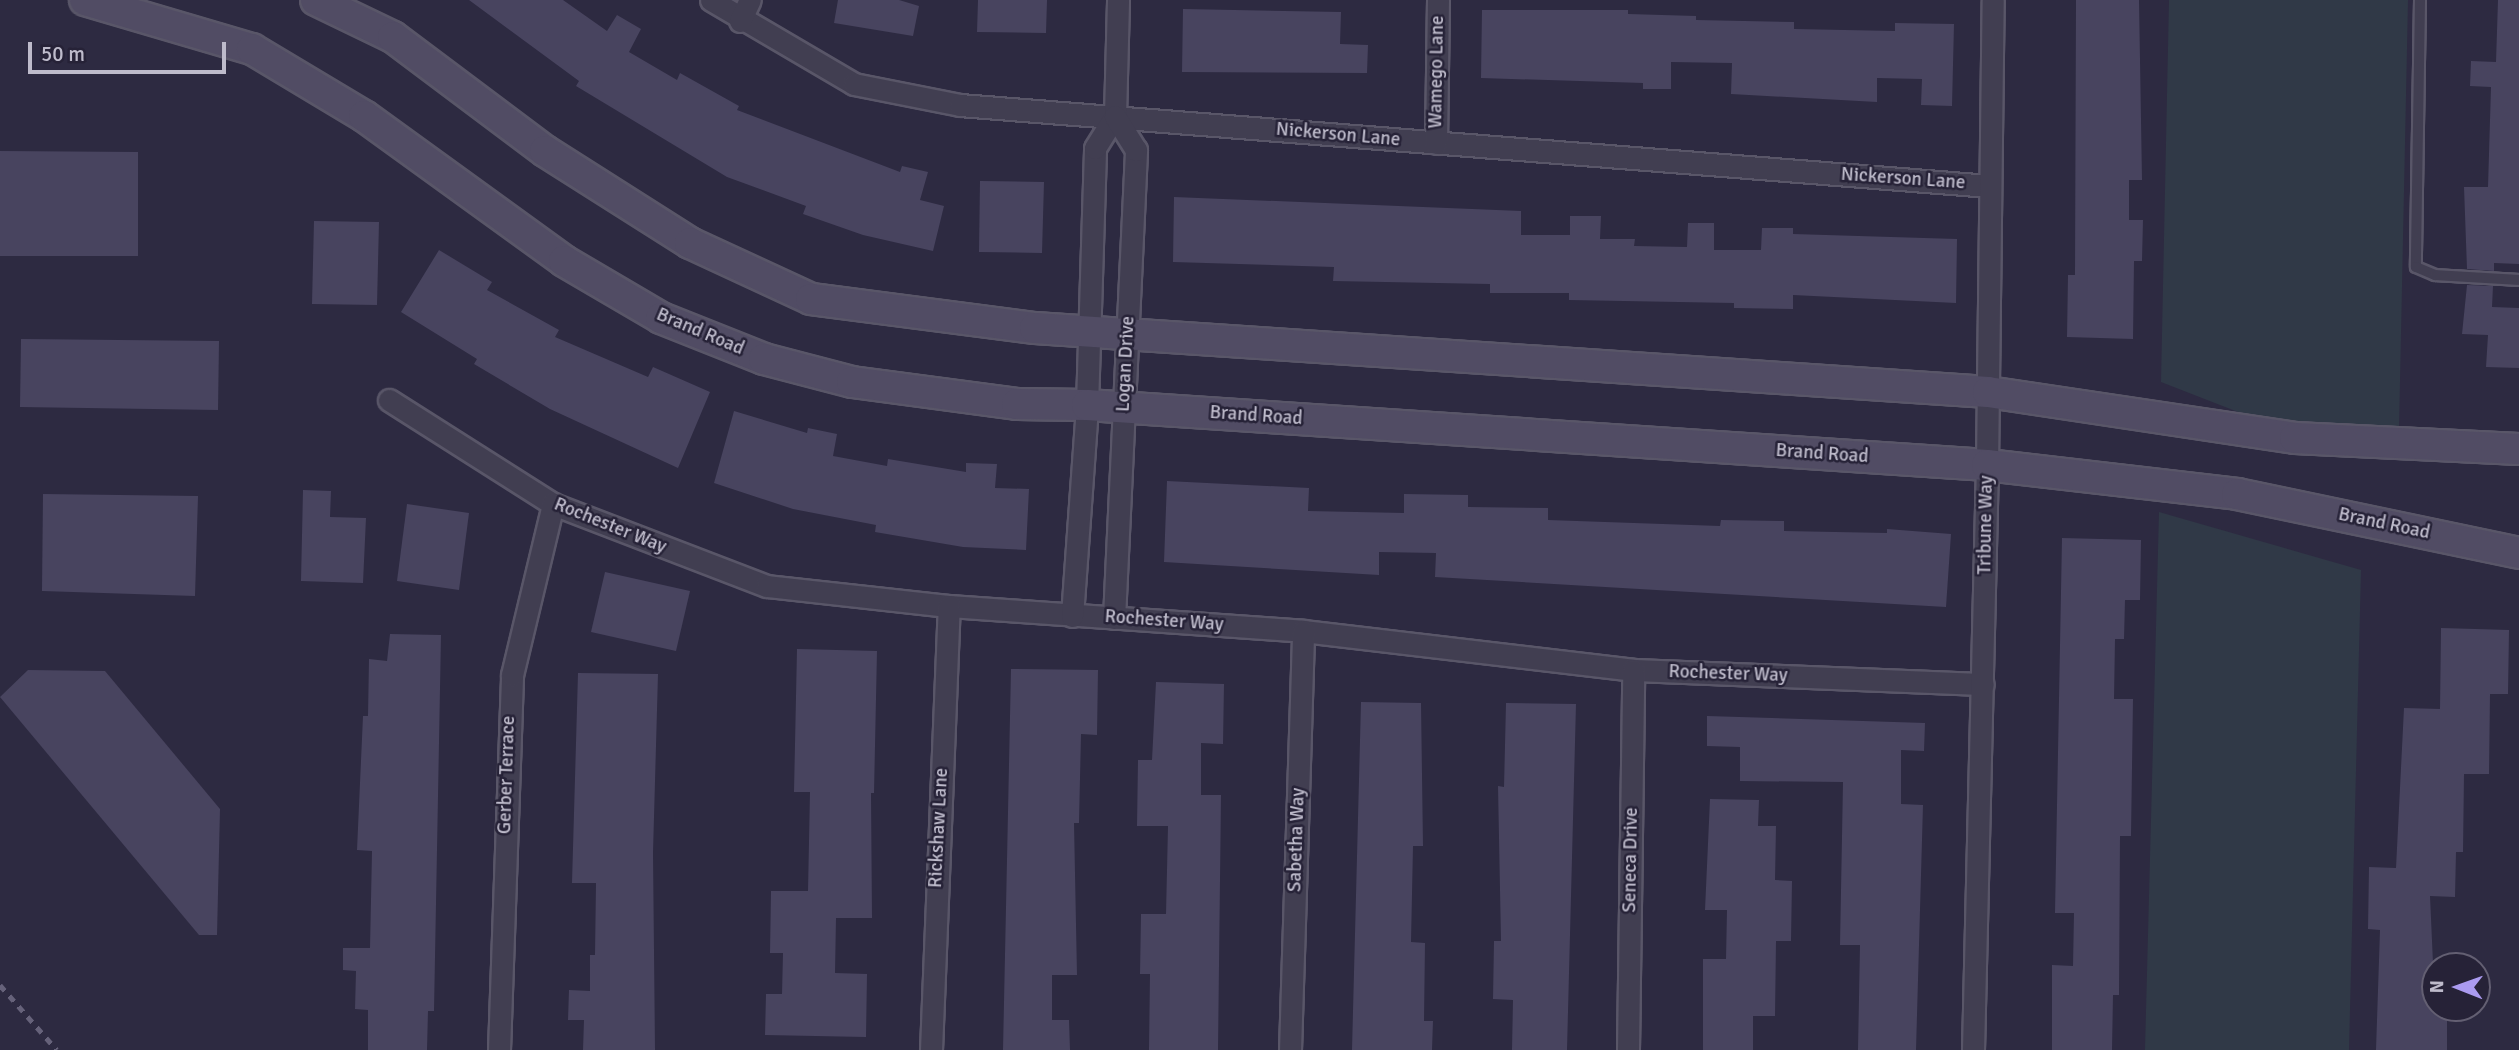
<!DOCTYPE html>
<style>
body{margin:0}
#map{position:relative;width:2519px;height:1050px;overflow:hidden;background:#2d2a41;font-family:Signika,sans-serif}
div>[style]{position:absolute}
.green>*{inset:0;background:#303947}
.building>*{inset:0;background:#48445f}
.roads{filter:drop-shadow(2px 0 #595668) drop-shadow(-2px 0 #595668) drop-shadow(0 2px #595668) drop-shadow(0 -2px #595668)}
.service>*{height:10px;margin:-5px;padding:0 5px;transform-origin:5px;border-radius:5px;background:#413e51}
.minor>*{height:21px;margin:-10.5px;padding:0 10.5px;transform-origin:10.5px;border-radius:10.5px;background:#413e51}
.secondary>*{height:30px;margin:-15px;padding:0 15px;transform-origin:15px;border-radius:15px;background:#514c64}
.rail>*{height:5px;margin-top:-2.5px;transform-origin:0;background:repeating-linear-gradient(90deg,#66627a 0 7px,transparent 0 14px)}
span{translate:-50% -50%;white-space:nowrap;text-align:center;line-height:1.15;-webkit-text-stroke:5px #262237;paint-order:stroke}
.street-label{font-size:19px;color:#bebbcb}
.north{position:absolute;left:2421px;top:952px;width:70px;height:70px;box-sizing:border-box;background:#262237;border:2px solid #635f72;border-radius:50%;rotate:271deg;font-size:19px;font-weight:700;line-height:28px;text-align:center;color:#bebbcb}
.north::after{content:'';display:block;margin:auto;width:24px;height:32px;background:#ab9bf0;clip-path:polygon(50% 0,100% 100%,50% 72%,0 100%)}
.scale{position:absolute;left:28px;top:42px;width:198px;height:32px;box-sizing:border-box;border:4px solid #bebbcb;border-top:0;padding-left:9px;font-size:21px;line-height:24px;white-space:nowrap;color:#bebbcb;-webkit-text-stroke:5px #262237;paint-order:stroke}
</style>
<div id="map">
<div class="green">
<i style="clip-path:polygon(2169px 0,2408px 0,2399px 429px,2256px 419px,2161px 382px)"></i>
<i style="clip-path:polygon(2159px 512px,2361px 570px,2349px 1050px,2145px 1050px)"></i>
</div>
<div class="building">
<i style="clip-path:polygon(469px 0,563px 0,607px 31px,617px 15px,641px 29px,629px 52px,677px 80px,680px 73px,739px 106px,737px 110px,900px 172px,902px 166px,928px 172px,920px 200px,944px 206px,933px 251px,863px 235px,803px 214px,806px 206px,727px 177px,576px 86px,579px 81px)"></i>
<i style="clip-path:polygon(838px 0,899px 0,919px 6px,913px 36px,834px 23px)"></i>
<i style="clip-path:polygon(978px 0,1047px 0,1046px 33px,977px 32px)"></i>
<i style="clip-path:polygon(2076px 0,2139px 0,2142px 180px,2129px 180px,2129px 220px,2143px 220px,2142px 261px,2134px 261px,2133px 339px,2067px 337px,2068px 275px,2075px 275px)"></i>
<i style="clip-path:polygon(2498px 0,2519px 0,2519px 264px,2494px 263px,2494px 271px,2467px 269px,2464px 187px,2488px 187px,2491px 87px,2470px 86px,2471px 61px,2496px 62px)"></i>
<i style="clip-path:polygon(1183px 9px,1341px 12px,1340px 44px,1368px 45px,1367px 73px,1182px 72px)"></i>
<i style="clip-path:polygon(1482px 10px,1628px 10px,1628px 14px,1696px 16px,1696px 20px,1794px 22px,1794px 29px,1895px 31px,1895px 23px,1954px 24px,1952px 106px,1921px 105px,1922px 79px,1877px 78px,1877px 102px,1731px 94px,1732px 63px,1671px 62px,1671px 89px,1643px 89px,1643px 83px,1481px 78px)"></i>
<i style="clip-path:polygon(0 151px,138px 152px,138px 256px,0 256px)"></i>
<i style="clip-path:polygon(980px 181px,1044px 182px,1042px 253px,979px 252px)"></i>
<i style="clip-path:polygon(1174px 197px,1521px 211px,1521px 235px,1570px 235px,1570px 216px,1601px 216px,1600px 239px,1635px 239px,1634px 246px,1687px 247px,1688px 223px,1714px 223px,1714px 250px,1761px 250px,1762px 228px,1793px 228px,1793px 234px,1957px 239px,1956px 303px,1793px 295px,1793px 309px,1734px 308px,1734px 303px,1569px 300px,1569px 293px,1490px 293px,1490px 284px,1333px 281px,1334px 267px,1173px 262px)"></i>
<i style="clip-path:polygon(314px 221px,379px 222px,377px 305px,312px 304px)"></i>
<i style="clip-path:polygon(439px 250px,492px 282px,487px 290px,559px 330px,555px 337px,648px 377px,653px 367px,710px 392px,678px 468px,550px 409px,474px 364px,477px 359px,401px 312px)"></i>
<i style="clip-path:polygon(2467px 285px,2493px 286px,2492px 307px,2519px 308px,2519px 368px,2486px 367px,2488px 335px,2462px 334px)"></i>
<i style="clip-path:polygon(21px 339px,219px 341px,218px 410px,20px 407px)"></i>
<i style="clip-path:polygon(734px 411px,807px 433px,808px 428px,837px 434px,833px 456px,887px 466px,888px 459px,966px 472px,966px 463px,997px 464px,995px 488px,1029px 489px,1026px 550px,963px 547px,875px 532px,876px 525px,793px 509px,714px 483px)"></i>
<i style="clip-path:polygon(1167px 481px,1309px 488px,1308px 511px,1404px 513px,1404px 494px,1468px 495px,1468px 507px,1548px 508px,1548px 520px,1720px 526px,1721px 520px,1784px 521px,1784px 531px,1887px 533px,1887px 529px,1951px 534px,1946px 607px,1435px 577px,1436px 553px,1379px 552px,1379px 575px,1164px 562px)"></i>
<i style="clip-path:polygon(303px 490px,331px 491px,330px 517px,366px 518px,363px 583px,301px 581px)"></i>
<i style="clip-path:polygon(43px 494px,198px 496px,195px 596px,42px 591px)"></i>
<i style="clip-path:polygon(407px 504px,469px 513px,459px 590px,397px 581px)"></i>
<i style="clip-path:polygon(2062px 538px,2141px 540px,2140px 600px,2125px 600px,2124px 639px,2115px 639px,2114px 699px,2133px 699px,2131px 836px,2120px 836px,2119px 995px,2113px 995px,2112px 1050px,2052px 1050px,2052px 965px,2073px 966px,2074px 913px,2055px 913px)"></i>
<i style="clip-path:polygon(605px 572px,690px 591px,676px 651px,591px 632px)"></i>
<i style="clip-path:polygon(2441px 628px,2509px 630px,2508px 694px,2490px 694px,2489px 774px,2464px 774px,2463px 852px,2456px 852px,2455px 897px,2430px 896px,2435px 1008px,2447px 1008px,2447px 1050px,2376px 1050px,2380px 930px,2368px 929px,2369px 867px,2396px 868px,2404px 708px,2440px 709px)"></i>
<i style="clip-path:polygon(390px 634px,441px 635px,434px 1011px,428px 1011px,427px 1050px,368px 1050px,368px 1010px,355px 1009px,356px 971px,343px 970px,343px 948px,370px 948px,372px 851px,357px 850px,363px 716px,368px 716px,369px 659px,387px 661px)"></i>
<i style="clip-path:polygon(797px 649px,877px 651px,874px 793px,871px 793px,872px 918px,836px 918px,835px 973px,867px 974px,866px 1037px,765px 1035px,766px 994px,782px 994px,783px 953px,770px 953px,771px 891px,808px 891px,810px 792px,794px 792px)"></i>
<i style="clip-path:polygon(1011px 669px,1098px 670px,1097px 735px,1081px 734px,1079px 823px,1074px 823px,1077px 975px,1052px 975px,1052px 1020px,1069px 1020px,1070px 1050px,1003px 1050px)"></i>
<i style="clip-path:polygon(28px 670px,105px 671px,220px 809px,217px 935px,199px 935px,0 697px)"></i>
<i style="clip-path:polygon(578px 673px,658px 674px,653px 853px,655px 1050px,583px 1050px,584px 1020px,568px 1020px,569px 990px,590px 991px,590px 955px,595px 955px,596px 883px,572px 883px)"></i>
<i style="clip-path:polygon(1156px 682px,1224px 684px,1223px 744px,1201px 743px,1201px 795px,1221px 795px,1218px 1050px,1149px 1050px,1150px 974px,1140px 974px,1141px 914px,1166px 914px,1168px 826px,1137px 826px,1138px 760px,1152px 760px)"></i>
<i style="clip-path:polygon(1361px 702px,1421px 703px,1423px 846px,1413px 846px,1411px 942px,1425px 943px,1424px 1021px,1433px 1021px,1432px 1050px,1352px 1050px)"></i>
<i style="clip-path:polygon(1506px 703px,1576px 704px,1567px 1050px,1512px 1050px,1513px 1000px,1493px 999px,1494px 941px,1501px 941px,1498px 786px,1504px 787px)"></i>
<i style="clip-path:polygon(1707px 716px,1925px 723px,1924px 751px,1901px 750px,1901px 804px,1923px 805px,1916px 1050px,1858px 1050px,1860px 945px,1840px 945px,1843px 782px,1740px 781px,1740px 747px,1707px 746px)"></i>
<i style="clip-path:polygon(1710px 799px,1759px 800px,1758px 826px,1776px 826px,1775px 880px,1792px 881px,1791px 941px,1776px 941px,1775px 1016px,1753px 1016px,1753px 1050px,1703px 1050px,1703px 959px,1726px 959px,1727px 910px,1705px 910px)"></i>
</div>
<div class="roads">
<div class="service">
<i style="left:2420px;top:0;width:267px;rotate:90.9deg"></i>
<i style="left:2416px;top:267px;width:21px;rotate:23deg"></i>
<i style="left:2435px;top:275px;width:84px;rotate:3.4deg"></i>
</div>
<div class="minor">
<i style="left:711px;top:0;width:166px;rotate:30.4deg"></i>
<i style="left:854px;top:84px;width:108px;rotate:11.2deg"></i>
<i style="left:960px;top:105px;width:1032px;rotate:4.5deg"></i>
<i style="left:740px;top:21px;width:23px;rotate:-65deg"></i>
<i style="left:1436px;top:143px;width:143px;rotate:-89.2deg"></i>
<i style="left:389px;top:400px;width:194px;rotate:32.4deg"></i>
<i style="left:553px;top:504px;width:229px;rotate:21deg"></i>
<i style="left:767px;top:586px;width:183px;rotate:6.3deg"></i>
<i style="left:949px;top:606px;width:355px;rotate:4deg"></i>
<i style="left:1303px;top:631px;width:332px;rotate:6.7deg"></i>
<i style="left:1633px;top:670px;width:350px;rotate:2.3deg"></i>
<i style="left:1072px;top:616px;width:212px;rotate:-85.9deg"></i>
<i style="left:1087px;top:405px;width:257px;rotate:-88.2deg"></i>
<i style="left:1095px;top:148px;width:38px;rotate:-58deg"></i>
<i style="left:1115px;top:116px;width:116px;rotate:-88.5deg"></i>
<i style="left:1114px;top:618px;width:469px;rotate:-87.3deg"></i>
<i style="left:1136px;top:150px;width:40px;rotate:-122deg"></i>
<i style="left:499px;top:1050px;width:375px;rotate:-88deg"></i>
<i style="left:512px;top:675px;width:176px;rotate:-76.5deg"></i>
<i style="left:931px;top:1050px;width:444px;rotate:-87.7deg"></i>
<i style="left:1290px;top:1050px;width:419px;rotate:-88.2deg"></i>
<i style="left:1628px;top:1050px;width:380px;rotate:-89.2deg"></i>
<i style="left:1973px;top:1050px;width:585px;rotate:-88.63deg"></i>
<i style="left:1987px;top:465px;width:465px;rotate:-89.3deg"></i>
</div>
<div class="secondary">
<i style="left:85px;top:0;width:174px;rotate:16.4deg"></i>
<i style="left:252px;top:49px;width:131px;rotate:30.9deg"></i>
<i style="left:364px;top:116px;width:247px;rotate:35.9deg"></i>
<i style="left:564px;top:261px;width:113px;rotate:30.4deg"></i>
<i style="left:661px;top:318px;width:111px;rotate:21.7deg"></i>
<i style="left:764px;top:359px;width:91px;rotate:14.6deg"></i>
<i style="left:852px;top:382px;width:166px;rotate:7.6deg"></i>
<i style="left:1017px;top:404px;width:70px;rotate:0.8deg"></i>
<i style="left:1087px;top:405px;width:902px;rotate:3.81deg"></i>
<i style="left:1987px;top:465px;width:252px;rotate:6.6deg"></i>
<i style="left:2237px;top:494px;width:288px;rotate:11.8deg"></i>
<i style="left:316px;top:0;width:85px;rotate:25.7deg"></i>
<i style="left:393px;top:37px;width:190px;rotate:36.9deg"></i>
<i style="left:545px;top:151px;width:172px;rotate:32.4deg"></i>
<i style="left:690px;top:243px;width:133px;rotate:24.8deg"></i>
<i style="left:811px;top:299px;width:226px;rotate:7.4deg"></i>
<i style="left:1035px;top:328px;width:955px;rotate:3.84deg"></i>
<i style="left:1988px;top:392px;width:310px;rotate:8.5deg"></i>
<i style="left:2295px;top:438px;width:224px;rotate:2.8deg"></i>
</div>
</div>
<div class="rail">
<i style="left:0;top:985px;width:86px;rotate:48.8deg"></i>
</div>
<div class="street-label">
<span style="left:1437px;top:72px;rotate:-89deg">Wamego Lane</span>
<span style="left:1338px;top:135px;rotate:5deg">Nickerson Lane</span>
<span style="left:1903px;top:179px;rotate:4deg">Nickerson Lane</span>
<span style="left:700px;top:332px;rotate:23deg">Brand Road</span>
<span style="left:1126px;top:364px;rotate:-87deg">Logan Drive</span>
<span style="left:1256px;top:416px;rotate:4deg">Brand Road</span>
<span style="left:1822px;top:454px;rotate:4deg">Brand Road</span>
<span style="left:2384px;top:524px;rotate:12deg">Brand Road</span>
<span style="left:1986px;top:525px;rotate:-89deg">Tribune Way</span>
<span style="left:610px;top:526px;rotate:22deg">Rochester Way</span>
<span style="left:1164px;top:621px;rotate:4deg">Rochester Way</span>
<span style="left:1728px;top:674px;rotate:2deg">Rochester Way</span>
<span style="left:507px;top:775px;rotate:-88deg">Gerber Terrace</span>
<span style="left:939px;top:828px;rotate:-87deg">Rickshaw Lane</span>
<span style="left:1297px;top:840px;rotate:-88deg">Sabetha Way</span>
<span style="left:1631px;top:860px;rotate:-89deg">Seneca Drive</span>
</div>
<div class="north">N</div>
<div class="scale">50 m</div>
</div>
